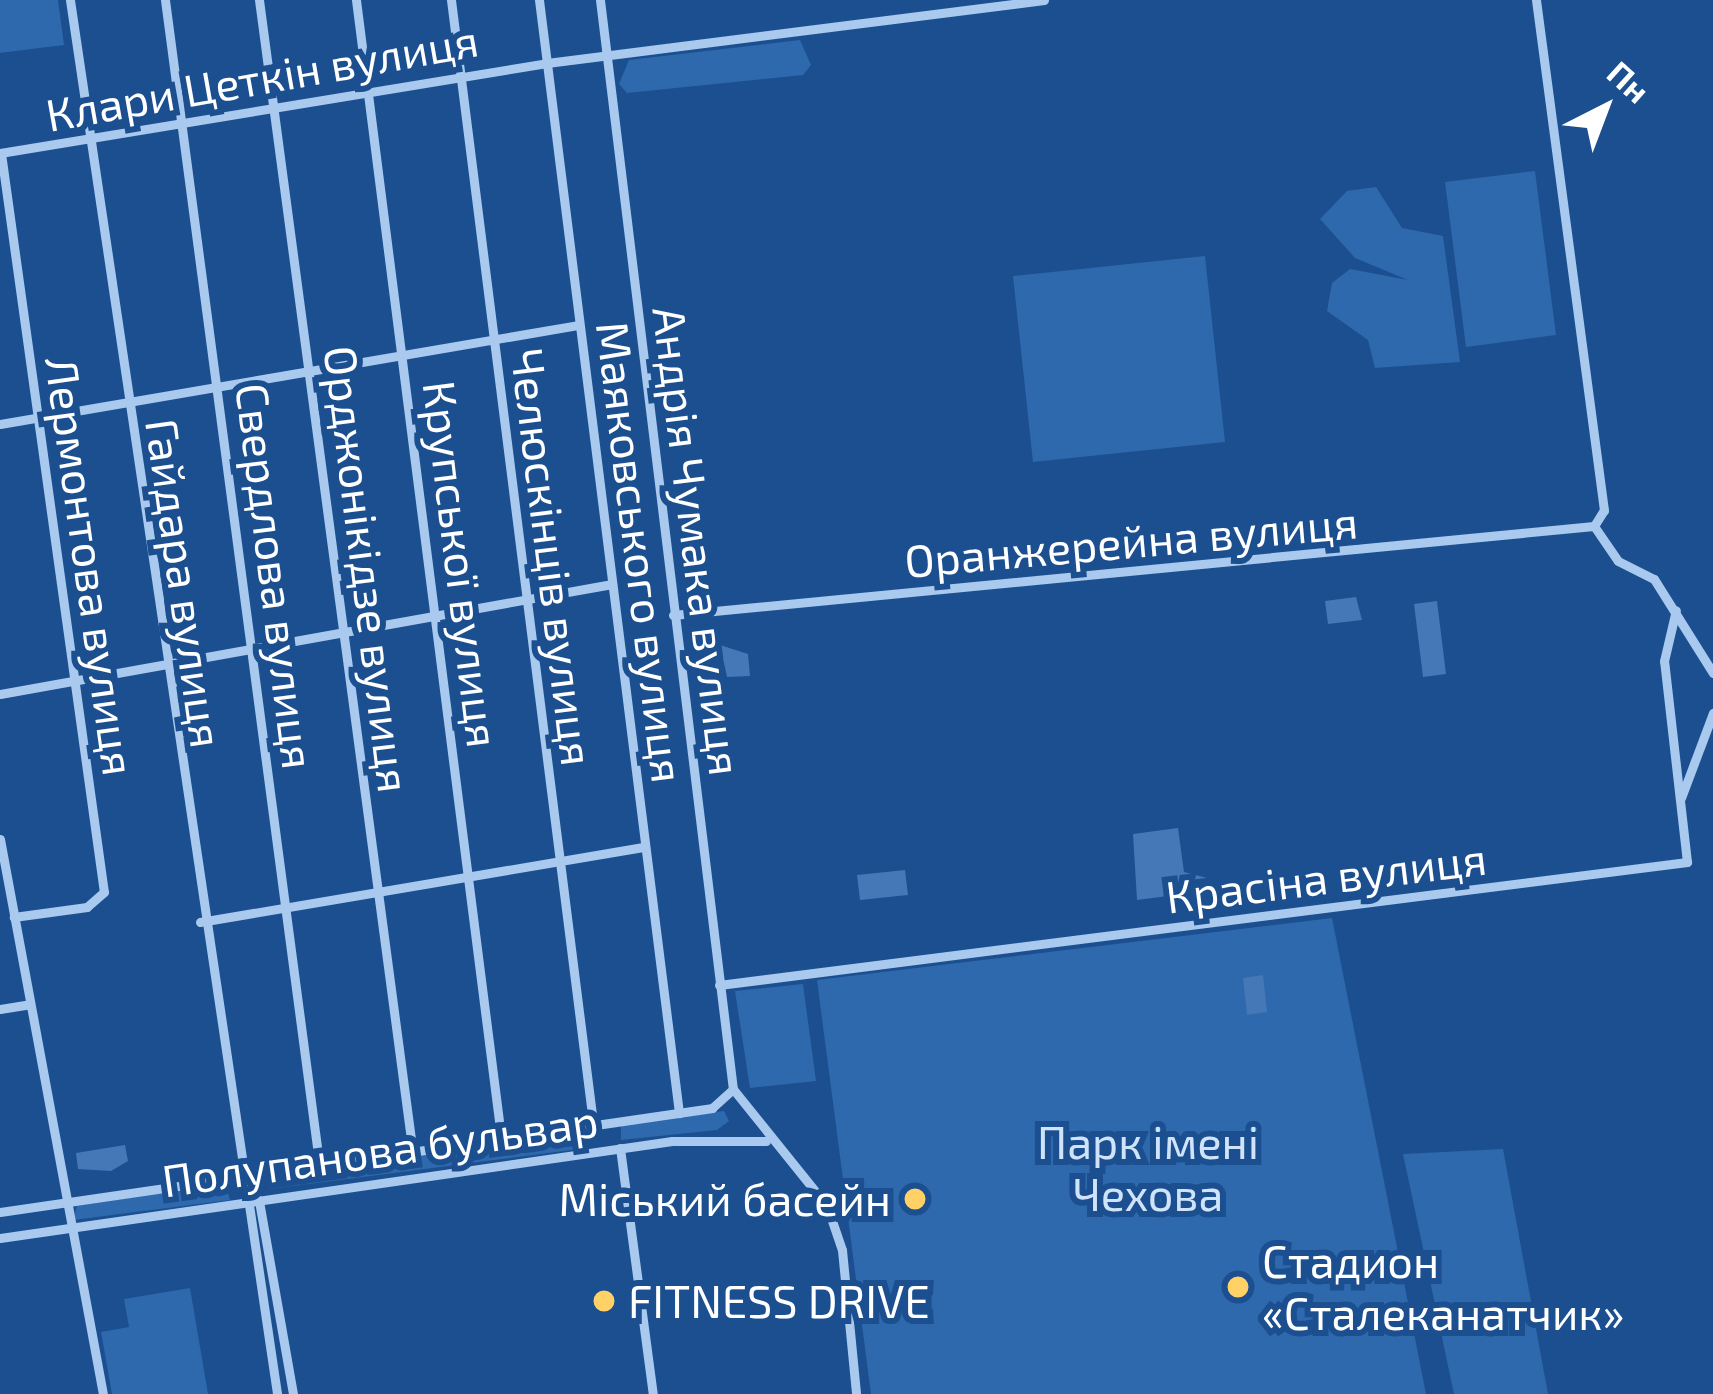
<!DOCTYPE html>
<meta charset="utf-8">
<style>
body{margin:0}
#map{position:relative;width:1713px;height:1394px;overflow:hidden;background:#1b4f8f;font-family:"Exo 2",sans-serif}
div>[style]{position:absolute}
.green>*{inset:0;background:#2e69ad}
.building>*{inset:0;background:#4478b7}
.minor>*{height:9px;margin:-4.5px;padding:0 4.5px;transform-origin:4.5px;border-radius:4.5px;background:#a9c9ee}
.dots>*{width:33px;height:33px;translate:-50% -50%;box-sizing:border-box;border:6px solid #1b4f8f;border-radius:50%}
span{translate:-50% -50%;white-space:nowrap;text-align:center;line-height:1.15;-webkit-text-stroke:12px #1b4f8f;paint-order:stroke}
.street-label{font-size:45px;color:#fff}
.park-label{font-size:45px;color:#cfe3fa}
.poi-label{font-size:45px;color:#fff}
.right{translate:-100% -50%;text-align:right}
.left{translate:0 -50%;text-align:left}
.north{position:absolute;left:1545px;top:48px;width:120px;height:120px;-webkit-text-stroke:9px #1b4f8f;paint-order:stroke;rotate:42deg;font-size:33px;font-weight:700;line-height:48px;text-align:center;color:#fff}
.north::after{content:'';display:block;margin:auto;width:42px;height:54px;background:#fff;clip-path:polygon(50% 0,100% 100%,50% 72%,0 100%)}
</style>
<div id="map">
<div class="green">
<i style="clip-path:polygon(0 0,58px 0,64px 45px,0 53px)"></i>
<i style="clip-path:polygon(800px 40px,811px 65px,803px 75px,627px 93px,619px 84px,629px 60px)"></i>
<i style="clip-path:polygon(1535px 171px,1556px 335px,1466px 347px,1445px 182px)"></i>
<i style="clip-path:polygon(1376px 187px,1402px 228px,1443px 236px,1460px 362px,1375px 368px,1368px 340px,1327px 311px,1332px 283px,1350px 269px,1408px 280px,1355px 258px,1320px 219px,1347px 191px)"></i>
<i style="clip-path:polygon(1205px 256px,1225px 442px,1033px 462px,1013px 276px)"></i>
<i style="clip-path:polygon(1332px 918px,1426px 1394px,871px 1394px,817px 980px)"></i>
<i style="clip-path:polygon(803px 984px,816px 1081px,750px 1088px,735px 991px)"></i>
<i style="clip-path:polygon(724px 1111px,729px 1121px,717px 1130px,621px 1140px,621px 1125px)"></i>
<i style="clip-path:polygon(586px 1129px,587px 1148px,270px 1189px,271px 1176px)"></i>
<i style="clip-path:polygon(1503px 1149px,1548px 1394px,1454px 1394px,1403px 1154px)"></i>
<i style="clip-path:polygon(225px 1183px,230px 1200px,73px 1220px,77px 1206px)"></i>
<i style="clip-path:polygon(190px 1288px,208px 1394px,112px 1394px,101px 1332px,129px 1327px,124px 1299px)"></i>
</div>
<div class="building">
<i style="clip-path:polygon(1356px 597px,1362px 620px,1328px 624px,1325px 601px)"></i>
<i style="clip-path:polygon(1437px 601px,1446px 674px,1423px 677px,1414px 604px)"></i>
<i style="clip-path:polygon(720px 645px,748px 654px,750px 676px,727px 677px)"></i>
<i style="clip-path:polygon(1178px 828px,1184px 872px,1207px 878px,1189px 880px,1191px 893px,1137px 900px,1133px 834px)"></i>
<i style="clip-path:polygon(905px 870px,908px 895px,860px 900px,857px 875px)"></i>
<i style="clip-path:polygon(1263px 975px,1267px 1012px,1247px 1015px,1243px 978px)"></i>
<i style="clip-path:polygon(125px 1145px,128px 1161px,111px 1171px,78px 1169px,76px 1153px)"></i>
</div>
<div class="minor">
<i style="left:70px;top:0;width:1409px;rotate:81.55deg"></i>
<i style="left:165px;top:0;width:1172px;rotate:82.45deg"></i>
<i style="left:259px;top:0;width:1157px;rotate:82.4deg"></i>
<i style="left:356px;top:0;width:1146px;rotate:82.73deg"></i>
<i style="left:451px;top:0;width:1131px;rotate:82.79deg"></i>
<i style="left:539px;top:0;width:1122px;rotate:82.83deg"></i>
<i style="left:600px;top:0;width:1097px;rotate:83.04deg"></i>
<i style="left:733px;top:1089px;width:150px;rotate:51.2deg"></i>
<i style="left:827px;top:1206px;width:46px;rotate:71.2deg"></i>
<i style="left:842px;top:1250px;width:145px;rotate:84.4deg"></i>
<i style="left:1536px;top:0;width:515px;rotate:82.41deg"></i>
<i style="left:1604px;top:510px;width:19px;rotate:122deg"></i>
<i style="left:0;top:153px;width:554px;rotate:-9.34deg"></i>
<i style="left:547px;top:63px;width:501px;rotate:-7.22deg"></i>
<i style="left:1px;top:153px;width:746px;rotate:82.07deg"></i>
<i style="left:104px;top:892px;width:23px;rotate:139deg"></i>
<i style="left:87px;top:907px;width:74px;rotate:172.2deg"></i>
<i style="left:0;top:424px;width:586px;rotate:-9.72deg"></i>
<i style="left:1594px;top:526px;width:42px;rotate:55.6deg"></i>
<i style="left:1618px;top:561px;width:40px;rotate:26.6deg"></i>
<i style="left:1654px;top:579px;width:111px;rotate:57.9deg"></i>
<i style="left:673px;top:615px;width:925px;rotate:-5.52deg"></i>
<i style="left:0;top:694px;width:622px;rotate:-10.19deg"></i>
<i style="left:1681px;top:798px;width:91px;rotate:-69.4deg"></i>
<i style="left:0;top:839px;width:564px;rotate:79.49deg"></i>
<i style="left:200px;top:922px;width:451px;rotate:-9.6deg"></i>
<i style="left:719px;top:985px;width:976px;rotate:-7.24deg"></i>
<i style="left:1687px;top:862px;width:202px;rotate:-96.5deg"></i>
<i style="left:1664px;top:661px;width:52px;rotate:-76.8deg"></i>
<i style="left:0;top:1009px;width:30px;rotate:-9deg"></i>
<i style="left:620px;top:1148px;width:248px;rotate:82.4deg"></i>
<i style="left:238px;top:1174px;width:34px;rotate:52deg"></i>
<i style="left:259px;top:1201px;width:196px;rotate:80deg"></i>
<i style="left:0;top:1212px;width:720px;rotate:-8.31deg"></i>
<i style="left:712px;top:1108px;width:28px;rotate:-42deg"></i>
<i style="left:0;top:1238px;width:679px;rotate:-8.21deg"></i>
<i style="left:672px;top:1141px;width:94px"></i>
</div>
<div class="dots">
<i style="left:915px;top:1199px;background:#ffd166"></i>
<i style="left:1238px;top:1287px;background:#ffd166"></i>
<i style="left:604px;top:1301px;background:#ffd166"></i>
</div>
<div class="street-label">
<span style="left:262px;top:77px;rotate:-10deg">Клари Цеткін вулиця</span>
<span style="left:698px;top:541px;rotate:83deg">Андрія Чумака вулиця</span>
<span style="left:1131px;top:541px;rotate:-5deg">Оранжерейна вулиця</span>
<span style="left:641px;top:552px;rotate:83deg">Маяковського вулиця</span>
<span style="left:553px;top:557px;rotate:83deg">Челюскінців вулиця</span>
<span style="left:462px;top:564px;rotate:83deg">Крупської вулиця</span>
<span style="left:91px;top:566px;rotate:82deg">Лермонтова вулиця</span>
<span style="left:368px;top:569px;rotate:83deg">Орджонікідзе вулиця</span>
<span style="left:276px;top:576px;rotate:83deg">Свердлова вулиця</span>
<span style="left:185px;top:583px;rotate:82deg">Гайдара вулиця</span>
<span style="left:1326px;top:877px;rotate:-7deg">Красіна вулиця</span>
<span style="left:380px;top:1150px;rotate:-8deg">Полупанова бульвар</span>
</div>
<div class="park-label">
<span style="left:1148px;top:1168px">Парк імені<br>Чехова</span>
</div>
<div class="poi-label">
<span class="right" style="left:891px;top:1199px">Міський басейн</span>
<span class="left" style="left:1262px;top:1287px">Стадион<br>«Сталеканатчик»</span>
<span class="left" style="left:628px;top:1301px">FITNESS DRIVE</span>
</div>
<div class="north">Пн</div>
</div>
